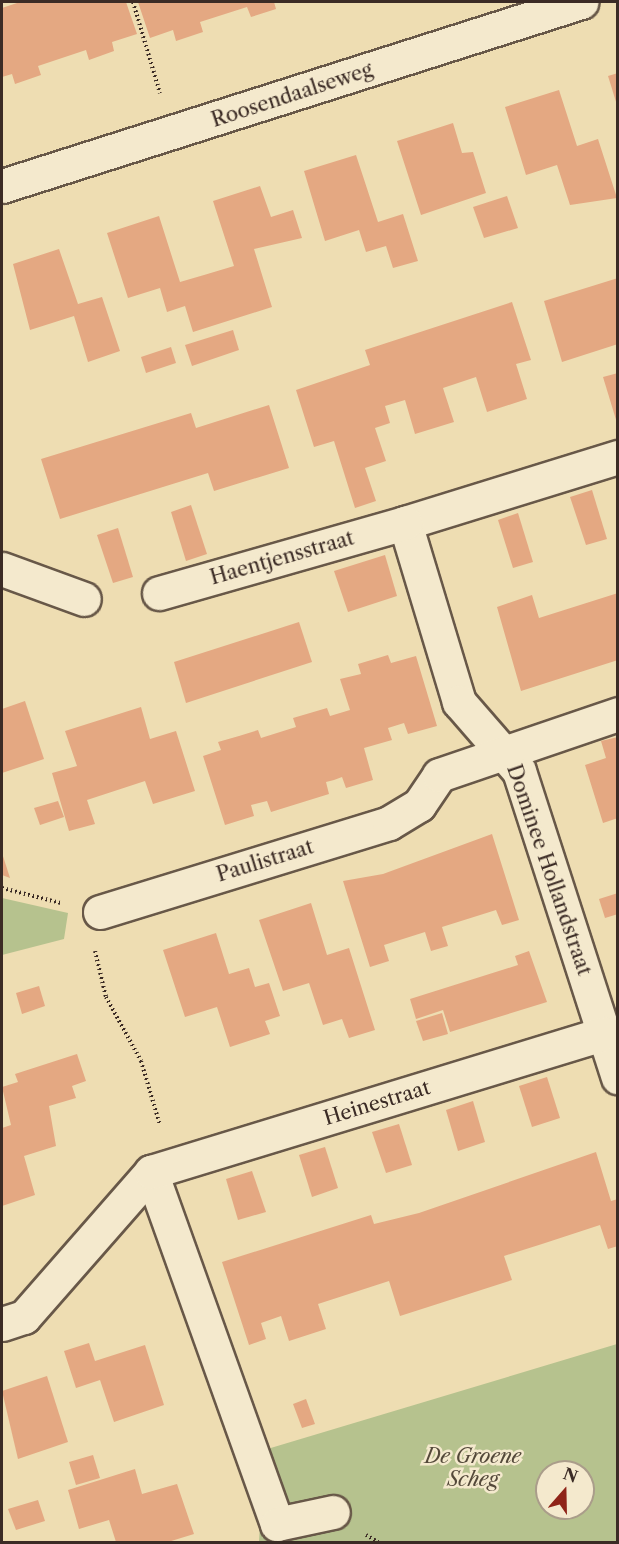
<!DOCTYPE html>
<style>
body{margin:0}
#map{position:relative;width:619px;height:1544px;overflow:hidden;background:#eeddb2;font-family:"Libre Caslon Text",serif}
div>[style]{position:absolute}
.green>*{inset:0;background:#b6c28e}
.building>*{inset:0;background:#e4a882}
.path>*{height:4px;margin-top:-2px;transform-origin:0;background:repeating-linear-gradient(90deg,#3b2b25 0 1.5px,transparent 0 4.5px)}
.roads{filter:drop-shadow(2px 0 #685848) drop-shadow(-2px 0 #685848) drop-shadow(0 2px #685848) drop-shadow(0 -2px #685848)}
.street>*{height:33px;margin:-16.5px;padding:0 16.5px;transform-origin:16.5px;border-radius:16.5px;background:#f4e9cd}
span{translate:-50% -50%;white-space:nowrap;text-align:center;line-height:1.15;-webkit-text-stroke:5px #f4e9cd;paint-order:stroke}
.street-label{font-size:20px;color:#3b2b25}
.park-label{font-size:20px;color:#54493a;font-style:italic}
.frame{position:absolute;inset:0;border:3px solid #3b2b25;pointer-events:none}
.north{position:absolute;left:535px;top:1460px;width:60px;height:60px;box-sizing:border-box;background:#f4e9cd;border:2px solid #aa9d8a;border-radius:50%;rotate:20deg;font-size:16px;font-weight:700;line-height:24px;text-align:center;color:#3b2b25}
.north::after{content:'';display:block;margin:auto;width:21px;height:27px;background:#8f2418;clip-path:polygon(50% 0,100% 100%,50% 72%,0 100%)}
</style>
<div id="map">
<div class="green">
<i style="clip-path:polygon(2px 898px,68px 913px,64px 939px,2px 955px)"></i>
<i style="clip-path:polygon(evenodd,617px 1344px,617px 1542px,259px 1542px,264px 1450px,617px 1344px,547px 1472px,583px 1472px,583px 1508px,547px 1508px,547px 1472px)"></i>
</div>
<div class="building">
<i style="clip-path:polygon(20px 2px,126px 2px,137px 34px,112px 42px,114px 51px,89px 60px,86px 50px,38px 66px,41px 75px,15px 84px,12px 74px,2px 77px,2px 8px)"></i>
<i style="clip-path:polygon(138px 2px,274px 2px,276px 9px,251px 17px,247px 7px,200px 22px,203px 32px,176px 41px,173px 30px,150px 38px)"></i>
<i style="clip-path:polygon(618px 73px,618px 105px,617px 105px,608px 76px)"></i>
<i style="clip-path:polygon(559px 90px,577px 146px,598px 139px,617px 198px,570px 205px,557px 165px,526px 175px,505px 107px)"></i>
<i style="clip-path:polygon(453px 123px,462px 153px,473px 152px,486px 193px,421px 215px,397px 141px)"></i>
<i style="clip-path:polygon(356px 155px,378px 222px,403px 214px,418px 261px,393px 268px,386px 246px,366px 252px,359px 230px,325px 241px,304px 171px)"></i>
<i style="clip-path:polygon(260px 186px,271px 217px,293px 210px,302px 238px,254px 249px,272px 307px,193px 332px,185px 306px,167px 312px,160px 288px,128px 298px,107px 233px,159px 216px,180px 282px,204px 275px,234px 266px,213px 201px)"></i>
<i style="clip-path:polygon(507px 196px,518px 228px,484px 238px,473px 207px)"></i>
<i style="clip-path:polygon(59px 249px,78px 304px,102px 297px,120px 351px,88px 362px,74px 316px,30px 330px,13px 264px)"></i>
<i style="clip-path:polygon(618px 278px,618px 344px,562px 362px,544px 301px)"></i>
<i style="clip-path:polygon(512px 302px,531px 360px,516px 364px,527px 399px,487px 412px,476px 377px,443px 388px,454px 422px,415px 434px,405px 400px,385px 406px,390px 423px,375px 428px,386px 461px,365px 468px,376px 501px,355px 508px,334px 441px,314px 447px,296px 390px,370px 365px,365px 350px)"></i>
<i style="clip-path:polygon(233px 330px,239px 350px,192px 366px,185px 345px)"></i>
<i style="clip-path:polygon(171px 347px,176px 363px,146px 373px,141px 357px)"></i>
<i style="clip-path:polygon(618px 373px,618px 423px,617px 423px,603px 377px)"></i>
<i style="clip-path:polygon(269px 405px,289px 468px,214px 491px,208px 473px,60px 519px,41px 459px,191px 413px,196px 428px)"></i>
<i style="clip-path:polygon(592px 490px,607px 539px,586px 545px,570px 497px)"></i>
<i style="clip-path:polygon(191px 505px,207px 554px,186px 561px,171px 512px)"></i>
<i style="clip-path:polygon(518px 513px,533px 562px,513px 568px,498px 520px)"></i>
<i style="clip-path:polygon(118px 528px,133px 577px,113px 583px,97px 535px)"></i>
<i style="clip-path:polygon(385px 555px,397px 596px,348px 612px,334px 571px)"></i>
<i style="clip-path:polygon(618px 593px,618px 660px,521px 691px,497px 607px,532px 595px,539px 618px)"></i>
<i style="clip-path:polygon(299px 622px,312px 662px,186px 703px,174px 662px)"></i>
<i style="clip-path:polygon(388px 655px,391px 663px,416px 656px,437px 726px,408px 734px,404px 723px,388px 728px,392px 740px,364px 748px,373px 780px,346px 788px,342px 777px,334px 780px,326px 782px,329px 794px,271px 812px,267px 801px,251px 805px,254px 816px,225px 825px,203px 756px,221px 750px,218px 742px,239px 736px,258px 730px,261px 738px,296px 727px,293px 718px,327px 708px,330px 716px,350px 710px,340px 679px,361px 674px,358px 664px)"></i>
<i style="clip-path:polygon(25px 701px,44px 759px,2px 773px,2px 709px)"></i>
<i style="clip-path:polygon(141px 707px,150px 739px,176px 731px,195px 791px,153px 804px,145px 781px,87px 800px,95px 824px,69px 831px,52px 773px,77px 766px,65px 731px)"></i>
<i style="clip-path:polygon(618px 737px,618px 818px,603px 823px,585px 765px,606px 758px,601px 741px)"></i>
<i style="clip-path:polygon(58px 801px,64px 817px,40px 825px,34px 808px)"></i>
<i style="clip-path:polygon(492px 834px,519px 920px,502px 925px,496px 910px,442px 927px,448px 946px,431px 951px,425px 932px,384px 945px,389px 961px,370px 967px,343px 881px,383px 874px)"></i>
<i style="clip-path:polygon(2px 853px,10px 878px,2px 875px)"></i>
<i style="clip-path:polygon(618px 893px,618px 914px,605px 918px,599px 899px)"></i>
<i style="clip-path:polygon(311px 903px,327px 955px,349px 948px,375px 1030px,349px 1038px,342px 1019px,323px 1025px,309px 983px,283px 991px,259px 920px)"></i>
<i style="clip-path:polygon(216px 933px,229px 974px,249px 968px,255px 987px,269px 983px,280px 1016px,265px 1021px,270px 1034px,230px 1047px,217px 1007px,185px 1017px,163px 950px)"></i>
<i style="clip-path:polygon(529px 951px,547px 1002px,450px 1032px,443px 1010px,416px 1019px,410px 999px,518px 965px,515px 956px)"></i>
<i style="clip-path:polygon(39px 986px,45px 1006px,22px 1014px,16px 993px)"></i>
<i style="clip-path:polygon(442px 1013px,448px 1034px,423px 1041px,416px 1021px)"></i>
<i style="clip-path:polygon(77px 1054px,86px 1081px,72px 1086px,76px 1098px,49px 1106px,56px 1146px,24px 1156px,35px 1195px,2px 1206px,2px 1128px,11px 1125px,2px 1087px,18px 1082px,15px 1074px)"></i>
<i style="clip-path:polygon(547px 1077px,560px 1118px,532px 1127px,519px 1086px)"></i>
<i style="clip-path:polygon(473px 1101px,485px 1142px,458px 1151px,446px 1110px)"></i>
<i style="clip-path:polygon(399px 1124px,412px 1165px,386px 1173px,372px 1132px)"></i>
<i style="clip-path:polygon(325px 1147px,338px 1188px,312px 1197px,299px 1155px)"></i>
<i style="clip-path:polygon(596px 1152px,611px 1201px,618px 1199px,618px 1246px,608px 1249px,600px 1225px,542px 1244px,504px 1256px,512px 1280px,400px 1316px,389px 1281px,318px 1304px,326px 1329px,289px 1341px,281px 1316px,261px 1323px,266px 1339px,249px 1345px,222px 1262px,371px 1215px,374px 1224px,419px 1213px)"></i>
<i style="clip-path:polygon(252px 1171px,266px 1212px,238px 1220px,226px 1179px)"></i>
<i style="clip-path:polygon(89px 1343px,95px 1361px,145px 1345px,164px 1405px,114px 1422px,100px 1380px,76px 1388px,64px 1351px)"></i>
<i style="clip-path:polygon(47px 1376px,68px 1442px,18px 1459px,2px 1391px)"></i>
<i style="clip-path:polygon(306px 1399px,315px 1424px,302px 1428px,293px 1404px)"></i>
<i style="clip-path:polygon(93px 1455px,100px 1478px,76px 1485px,69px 1462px)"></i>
<i style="clip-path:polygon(135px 1469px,142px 1494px,177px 1484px,194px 1534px,168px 1542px,116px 1542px,109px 1520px,79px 1529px,68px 1490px)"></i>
<i style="clip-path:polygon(38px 1500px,45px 1521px,16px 1530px,8px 1509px)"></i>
</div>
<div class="path">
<i style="left:133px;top:2px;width:95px;rotate:73.5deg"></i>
<i style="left:2px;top:888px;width:61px;rotate:14.3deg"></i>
<i style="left:95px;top:951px;width:47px;rotate:76.6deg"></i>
<i style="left:106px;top:997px;width:73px;rotate:61.3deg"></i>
<i style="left:141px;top:1061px;width:67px;rotate:73.5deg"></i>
<i style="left:366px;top:1535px;width:14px;rotate:30deg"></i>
</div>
<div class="roads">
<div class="street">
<i style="left:2px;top:186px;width:608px;rotate:-17.63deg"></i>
<i style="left:618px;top:457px;width:223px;rotate:162.8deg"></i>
<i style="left:405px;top:523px;width:187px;rotate:73.2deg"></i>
<i style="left:459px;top:702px;width:91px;rotate:49deg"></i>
<i style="left:519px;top:771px;width:322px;rotate:72.1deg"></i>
<i style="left:2px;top:569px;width:87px;rotate:20.1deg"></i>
<i style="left:159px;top:593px;width:256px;rotate:-15.9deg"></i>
<i style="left:100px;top:912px;width:302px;rotate:-17.1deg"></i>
<i style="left:389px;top:823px;width:35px;rotate:-31deg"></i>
<i style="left:419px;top:805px;width:36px;rotate:-56deg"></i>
<i style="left:439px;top:775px;width:189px;rotate:-18.8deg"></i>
<i style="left:151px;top:1172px;width:374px;rotate:70.3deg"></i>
<i style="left:277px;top:1524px;width:57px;rotate:-12.1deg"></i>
<i style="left:2px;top:1324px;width:23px;rotate:-18deg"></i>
<i style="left:24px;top:1317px;width:193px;rotate:-48.8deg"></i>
<i style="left:151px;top:1172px;width:473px;rotate:-17deg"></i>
</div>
</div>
<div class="street-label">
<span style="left:292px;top:95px;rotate:-18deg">Roosendaalseweg</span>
<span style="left:282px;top:558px;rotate:-16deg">Haentjensstraat</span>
<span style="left:265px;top:861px;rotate:-17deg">Paulistraat</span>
<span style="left:549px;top:870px;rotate:71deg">Dominee Hollandstraat</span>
<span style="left:377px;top:1103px;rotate:-17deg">Heinestraat</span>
</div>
<div class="park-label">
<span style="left:473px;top:1468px">De Groene<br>Scheg</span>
</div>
<div class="frame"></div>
<div class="north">N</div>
</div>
